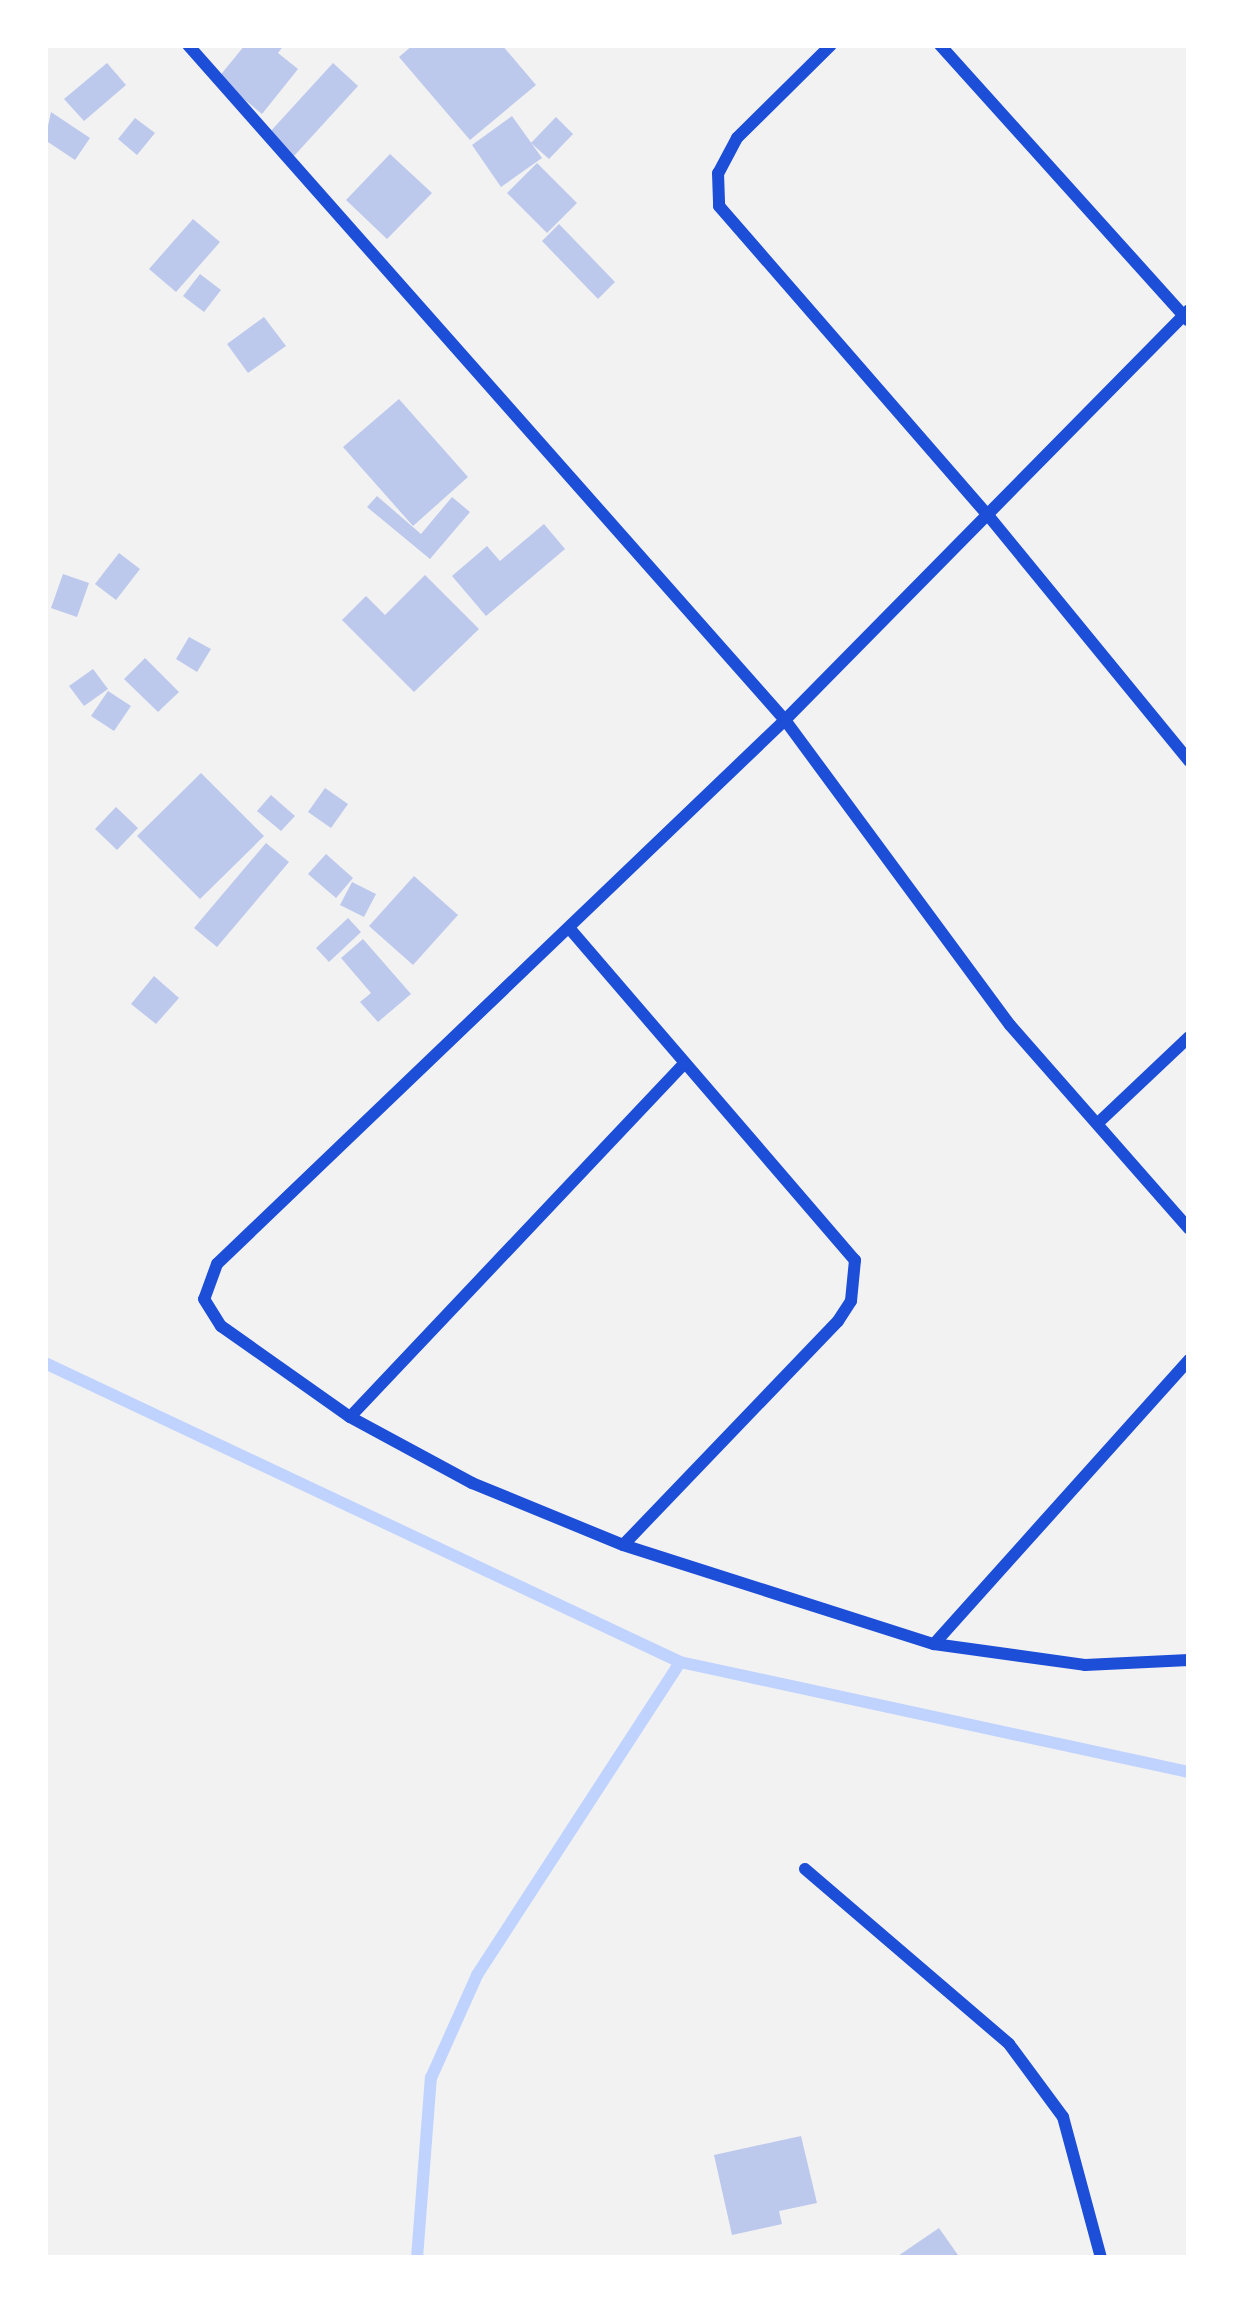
<!DOCTYPE html>
<style>
body{margin:0}
#map{position:relative;width:1234px;height:2303px;overflow:hidden;background:#f2f2f2;font-family:"Fira Sans Condensed",sans-serif}
div>[style]{position:absolute}
.stream>*{height:12px;margin:-6px;padding:0 6px;transform-origin:6px;border-radius:6px;background:#bfd3fe}
.building>*{inset:0;background:#bdc9ec}
.minor>*{height:12px;margin:-6px;padding:0 6px;transform-origin:6px;border-radius:6px;background:#1d4ed8}
span{translate:-50% -50%;white-space:nowrap;text-align:center;line-height:1.15;-webkit-text-stroke:12px #fff;paint-order:stroke}
.frame{position:absolute;inset:0;border:48px solid #fff;pointer-events:none}
</style>
<div id="map">
<div class="stream">
<i style="left:45px;top:1363px;width:702px;rotate:25.21deg"></i>
<i style="left:680px;top:1662px;width:521px;rotate:12.19deg"></i>
<i style="left:417px;top:2258px;width:181px;rotate:-85.6deg"></i>
<i style="left:431px;top:2078px;width:113px;rotate:-65.9deg"></i>
<i style="left:477px;top:1975px;width:373px;rotate:-57deg"></i>
</div>
<div class="building">
<i style="clip-path:polygon(245px 45px,284px 45px,278px 53px,298px 69px,262px 114px,218px 78px)"></i>
<i style="clip-path:polygon(413px 45px,502px 45px,536px 85px,470px 140px,399px 57px)"></i>
<i style="clip-path:polygon(107px 63px,126px 85px,84px 121px,64px 99px)"></i>
<i style="clip-path:polygon(333px 63px,358px 86px,294px 156px,269px 133px)"></i>
<i style="clip-path:polygon(51px 112px,90px 138px,75px 160px,45px 140px)"></i>
<i style="clip-path:polygon(512px 116px,542px 158px,501px 187px,472px 145px)"></i>
<i style="clip-path:polygon(556px 117px,573px 134px,549px 159px,531px 143px)"></i>
<i style="clip-path:polygon(135px 118px,155px 133px,137px 155px,118px 139px)"></i>
<i style="clip-path:polygon(390px 154px,432px 193px,387px 239px,346px 200px)"></i>
<i style="clip-path:polygon(537px 163px,577px 203px,547px 233px,507px 193px)"></i>
<i style="clip-path:polygon(193px 219px,220px 242px,176px 292px,149px 269px)"></i>
<i style="clip-path:polygon(559px 224px,615px 282px,598px 299px,542px 241px)"></i>
<i style="clip-path:polygon(200px 274px,221px 290px,204px 312px,183px 296px)"></i>
<i style="clip-path:polygon(264px 317px,286px 346px,248px 373px,227px 344px)"></i>
<i style="clip-path:polygon(399px 399px,468px 477px,413px 526px,343px 447px)"></i>
<i style="clip-path:polygon(377px 496px,421px 534px,452px 497px,470px 512px,430px 559px,367px 507px)"></i>
<i style="clip-path:polygon(544px 524px,565px 549px,486px 616px,452px 576px,487px 546px,500px 561px)"></i>
<i style="clip-path:polygon(119px 553px,140px 569px,116px 600px,95px 584px)"></i>
<i style="clip-path:polygon(63px 574px,89px 583px,77px 617px,51px 608px)"></i>
<i style="clip-path:polygon(425px 575px,479px 629px,414px 692px,342px 620px,366px 596px,385px 615px)"></i>
<i style="clip-path:polygon(189px 637px,211px 649px,197px 672px,176px 659px)"></i>
<i style="clip-path:polygon(145px 658px,179px 692px,158px 712px,124px 679px)"></i>
<i style="clip-path:polygon(93px 669px,108px 689px,84px 706px,69px 686px)"></i>
<i style="clip-path:polygon(108px 691px,131px 706px,114px 731px,91px 716px)"></i>
<i style="clip-path:polygon(201px 773px,264px 836px,200px 899px,137px 836px)"></i>
<i style="clip-path:polygon(325px 788px,348px 804px,331px 828px,308px 812px)"></i>
<i style="clip-path:polygon(271px 795px,295px 816px,281px 831px,257px 811px)"></i>
<i style="clip-path:polygon(116px 807px,138px 828px,117px 850px,95px 829px)"></i>
<i style="clip-path:polygon(266px 843px,289px 862px,217px 947px,194px 928px)"></i>
<i style="clip-path:polygon(326px 854px,353px 878px,336px 898px,308px 874px)"></i>
<i style="clip-path:polygon(414px 876px,458px 915px,413px 965px,369px 926px)"></i>
<i style="clip-path:polygon(352px 882px,376px 894px,364px 917px,340px 905px)"></i>
<i style="clip-path:polygon(348px 918px,361px 932px,329px 962px,316px 948px)"></i>
<i style="clip-path:polygon(363px 939px,411px 994px,378px 1022px,360px 1002px,371px 993px,341px 958px)"></i>
<i style="clip-path:polygon(154px 976px,179px 998px,156px 1024px,131px 1004px)"></i>
<i style="clip-path:polygon(801px 2136px,817px 2203px,779px 2211px,782px 2224px,732px 2235px,714px 2155px)"></i>
<i style="clip-path:polygon(939px 2228px,960px 2258px,895px 2258px)"></i>
</div>
<div class="minor">
<i style="left:188px;top:45px;width:901px;rotate:48.51deg"></i>
<i style="left:785px;top:720px;width:379px;rotate:53.6deg"></i>
<i style="left:1010px;top:1025px;width:271px;rotate:48.7deg"></i>
<i style="left:831px;top:45px;width:132px;rotate:135.3deg"></i>
<i style="left:737px;top:138px;width:40px;rotate:118deg"></i>
<i style="left:718px;top:173px;width:33px;rotate:88deg"></i>
<i style="left:719px;top:206px;width:408px;rotate:49deg"></i>
<i style="left:987px;top:514px;width:319px;rotate:50.7deg"></i>
<i style="left:940px;top:45px;width:370px;rotate:48deg"></i>
<i style="left:1189px;top:310px;width:576px;rotate:134.58deg"></i>
<i style="left:785px;top:720px;width:786px;rotate:136.24deg"></i>
<i style="left:217px;top:1264px;width:37px;rotate:110deg"></i>
<i style="left:204px;top:1299px;width:32px;rotate:58deg"></i>
<i style="left:221px;top:1326px;width:158px;rotate:35.2deg"></i>
<i style="left:350px;top:1417px;width:139px;rotate:28.4deg"></i>
<i style="left:472px;top:1483px;width:163px;rotate:22.3deg"></i>
<i style="left:623px;top:1545px;width:326px;rotate:17.7deg"></i>
<i style="left:934px;top:1644px;width:152px;rotate:7.9deg"></i>
<i style="left:1085px;top:1665px;width:104px;rotate:-2.8deg"></i>
<i style="left:570px;top:929px;width:437px;rotate:49.3deg"></i>
<i style="left:855px;top:1260px;width:41px;rotate:95.6deg"></i>
<i style="left:851px;top:1301px;width:24px;rotate:123deg"></i>
<i style="left:838px;top:1321px;width:310px;rotate:133.8deg"></i>
<i style="left:1098px;top:1123px;width:125px;rotate:-43.4deg"></i>
<i style="left:350px;top:1417px;width:487px;rotate:-46.6deg"></i>
<i style="left:934px;top:1644px;width:382px;rotate:-48.1deg"></i>
<i style="left:805px;top:1869px;width:269px;rotate:40.6deg"></i>
<i style="left:1009px;top:2044px;width:91px;rotate:53.5deg"></i>
<i style="left:1063px;top:2117px;width:146px;rotate:74.9deg"></i>
</div>
<div class="frame"></div>
</div>
